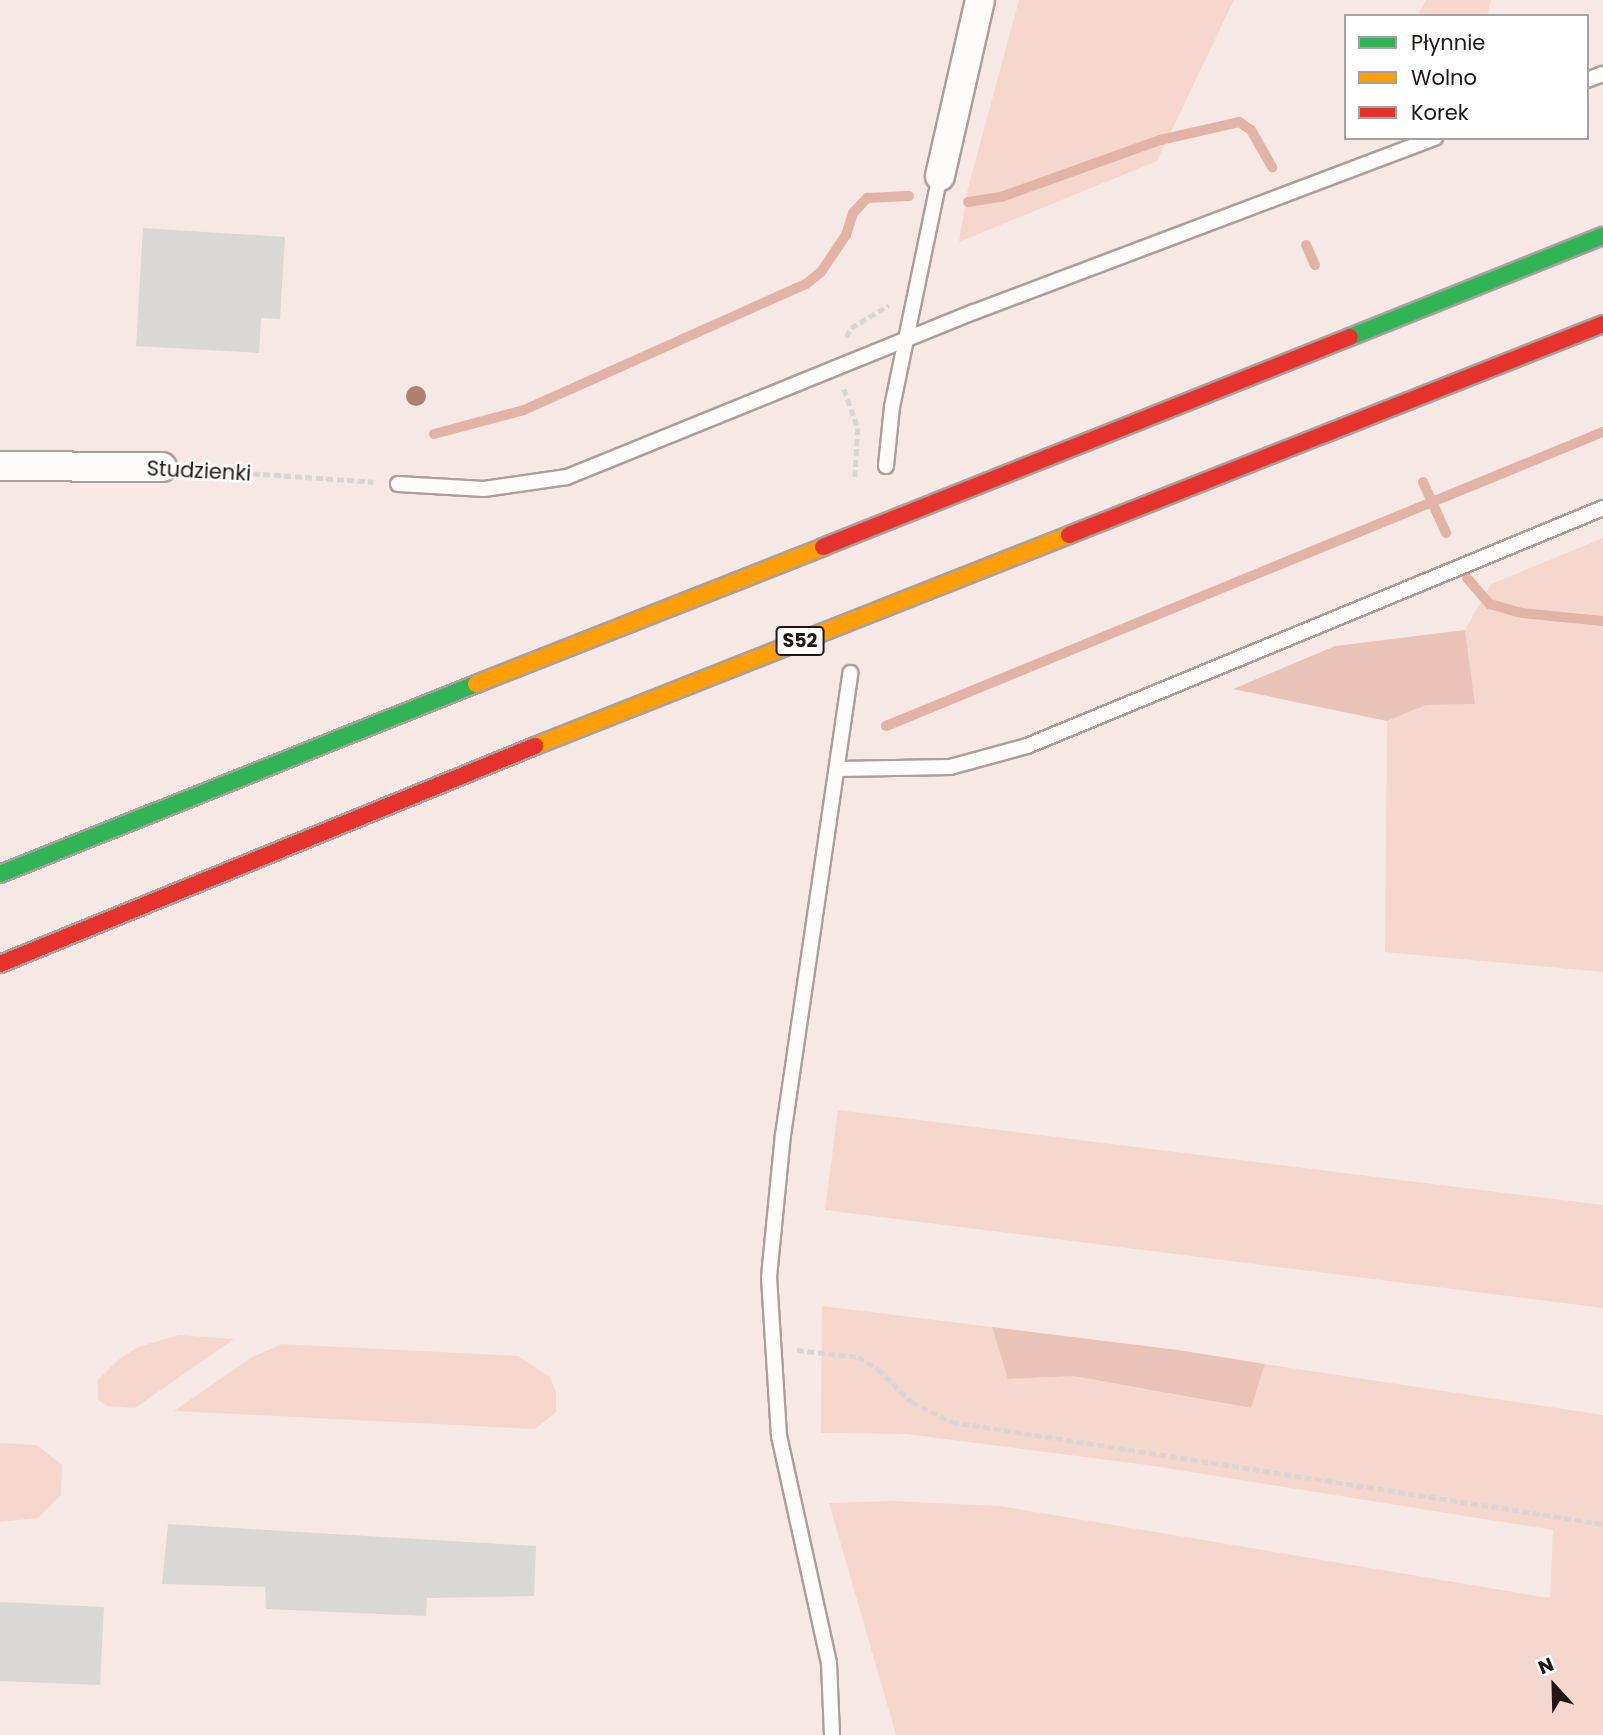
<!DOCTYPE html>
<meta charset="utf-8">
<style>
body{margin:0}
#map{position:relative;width:1603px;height:1735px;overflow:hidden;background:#f6e9e5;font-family:Poppins,sans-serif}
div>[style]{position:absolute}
.green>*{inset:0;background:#f6d7ce}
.forest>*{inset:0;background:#eac3b8}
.stream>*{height:10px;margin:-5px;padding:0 5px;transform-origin:5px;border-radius:5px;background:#e1b4a7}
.building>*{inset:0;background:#d9d8d4}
.path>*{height:4.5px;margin-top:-2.25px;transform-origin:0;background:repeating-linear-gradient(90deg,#dad6d5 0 7px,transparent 0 10.5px)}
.roads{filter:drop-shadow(2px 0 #a99f9c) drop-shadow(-2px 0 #a99f9c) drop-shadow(0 2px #a99f9c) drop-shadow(0 -2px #a99f9c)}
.lane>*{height:14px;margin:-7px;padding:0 7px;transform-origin:7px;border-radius:7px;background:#fefcfb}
.street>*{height:28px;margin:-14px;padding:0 14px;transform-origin:14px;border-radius:14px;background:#fefcfb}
.fast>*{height:16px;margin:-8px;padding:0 8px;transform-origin:8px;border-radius:8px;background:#30b455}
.slow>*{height:16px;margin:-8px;padding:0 8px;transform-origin:8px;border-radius:8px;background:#ff9f0a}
.jam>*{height:16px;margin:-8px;padding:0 8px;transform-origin:8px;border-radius:8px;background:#e5322d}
.trees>*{width:20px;height:20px;margin:-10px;border-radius:50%;background:#ae8174}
span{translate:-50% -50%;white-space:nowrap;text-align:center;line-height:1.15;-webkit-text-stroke:5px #fff;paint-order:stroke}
.shield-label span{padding:2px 5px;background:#fff;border:2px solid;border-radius:5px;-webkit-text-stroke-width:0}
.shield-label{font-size:19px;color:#201715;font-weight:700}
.street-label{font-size:21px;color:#201715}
.legend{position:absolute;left:1344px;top:14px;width:245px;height:126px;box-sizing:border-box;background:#fff;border:2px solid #a6a2a1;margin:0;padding:9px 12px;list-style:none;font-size:21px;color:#201715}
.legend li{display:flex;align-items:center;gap:14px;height:35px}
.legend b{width:35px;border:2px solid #a6a2a1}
.north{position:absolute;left:1519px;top:1651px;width:70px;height:70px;-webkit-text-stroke:5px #fff;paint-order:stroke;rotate:338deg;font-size:19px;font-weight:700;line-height:28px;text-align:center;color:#201715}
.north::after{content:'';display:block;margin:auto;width:24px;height:32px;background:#201715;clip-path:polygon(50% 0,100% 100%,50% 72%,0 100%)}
</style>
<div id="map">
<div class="green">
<i style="clip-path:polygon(1019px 0,1234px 0,1157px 161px,959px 242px,968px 188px)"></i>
<i style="clip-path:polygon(1426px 0,1491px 0,1487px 16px,1417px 16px)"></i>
<i style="clip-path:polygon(1603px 538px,1603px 972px,1385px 952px,1387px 721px,1426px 705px,1475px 704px,1465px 630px,1491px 584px)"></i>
<i style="clip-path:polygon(838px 1110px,1603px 1205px,1603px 1308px,825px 1210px)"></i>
<i style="clip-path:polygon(822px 1306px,992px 1327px,1009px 1379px,1073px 1376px,1250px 1408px,1265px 1364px,1603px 1415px,1603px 1735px,896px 1735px,829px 1503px,893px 1501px,1000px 1506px,1550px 1598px,1553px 1530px,1147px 1465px,906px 1434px,821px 1433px)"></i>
<i style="clip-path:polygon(179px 1335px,234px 1339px,135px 1408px,107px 1406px,98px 1400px,98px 1380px,118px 1360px,138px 1347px)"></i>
<i style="clip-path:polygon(282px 1344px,518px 1356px,550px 1377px,556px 1392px,556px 1412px,535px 1429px,174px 1411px,252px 1357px)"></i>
<i style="clip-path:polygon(0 1443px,37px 1445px,62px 1465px,61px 1495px,38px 1518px,0 1522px)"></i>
</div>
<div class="forest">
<i style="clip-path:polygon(1465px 630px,1475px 704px,1426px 705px,1387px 721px,1233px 689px,1335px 646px)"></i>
<i style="clip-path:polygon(992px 1327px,1178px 1350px,1265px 1364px,1251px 1408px,1073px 1376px,1008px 1379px)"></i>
</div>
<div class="stream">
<i style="left:968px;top:202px;width:33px;rotate:-9deg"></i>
<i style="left:1001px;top:197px;width:169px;rotate:-19.7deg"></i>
<i style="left:1160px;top:140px;width:81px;rotate:-12.8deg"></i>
<i style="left:1239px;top:122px;width:14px;rotate:34deg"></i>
<i style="left:1251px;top:130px;width:43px;rotate:60.4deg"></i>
<i style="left:1306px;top:245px;width:22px;rotate:66deg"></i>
<i style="left:434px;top:434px;width:93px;rotate:-14.9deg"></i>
<i style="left:524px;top:410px;width:309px;rotate:-24.1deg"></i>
<i style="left:806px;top:284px;width:19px;rotate:-39deg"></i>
<i style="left:821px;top:272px;width:45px;rotate:-56deg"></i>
<i style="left:846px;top:235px;width:23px;rotate:-72deg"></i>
<i style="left:853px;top:213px;width:21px;rotate:-47deg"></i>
<i style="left:867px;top:198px;width:42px;rotate:-2.7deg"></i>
<i style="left:1423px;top:482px;width:56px;rotate:65.7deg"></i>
<i style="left:1467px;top:578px;width:35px;rotate:49deg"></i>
<i style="left:1490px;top:604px;width:33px;rotate:16deg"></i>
<i style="left:1522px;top:613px;width:81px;rotate:5.6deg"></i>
<i style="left:886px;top:726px;width:775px;rotate:-22.3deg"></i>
</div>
<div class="building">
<i style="clip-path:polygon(143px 228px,285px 237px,280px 319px,261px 318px,259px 353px,136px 346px)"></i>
<i style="clip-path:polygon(168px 1524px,536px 1546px,534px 1596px,427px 1598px,426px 1616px,266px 1609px,265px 1587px,162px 1584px)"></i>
<i style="clip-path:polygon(0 1602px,104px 1607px,100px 1685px,0 1681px)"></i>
</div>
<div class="path">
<i style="left:846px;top:337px;width:10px;rotate:-61deg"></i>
<i style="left:851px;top:328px;width:44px;rotate:-31.2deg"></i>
<i style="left:844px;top:389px;width:41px;rotate:70.3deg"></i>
<i style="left:858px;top:428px;width:50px;rotate:93.4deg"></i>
<i style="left:190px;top:469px;width:184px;rotate:4deg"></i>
<i style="left:797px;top:1350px;width:61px;rotate:6.5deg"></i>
<i style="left:858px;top:1357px;width:23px;rotate:31deg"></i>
<i style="left:878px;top:1369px;width:47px;rotate:44.1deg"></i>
<i style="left:912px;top:1402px;width:45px;rotate:26.6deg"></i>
<i style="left:952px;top:1422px;width:659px;rotate:8.9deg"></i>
</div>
<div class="roads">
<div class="lane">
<i style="left:1587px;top:80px;width:17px;rotate:-21deg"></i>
<i style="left:886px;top:466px;width:59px;rotate:-84.2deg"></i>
<i style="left:892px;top:407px;width:236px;rotate:-78.3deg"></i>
<i style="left:398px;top:484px;width:86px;rotate:3.3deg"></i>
<i style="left:484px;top:489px;width:84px;rotate:-8.2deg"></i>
<i style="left:567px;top:477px;width:439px;rotate:-22.1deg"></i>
<i style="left:974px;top:312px;width:493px;rotate:-20.7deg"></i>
<i style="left:839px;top:769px;width:111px;rotate:-1deg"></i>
<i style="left:950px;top:767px;width:80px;rotate:-15.3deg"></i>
<i style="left:1027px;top:746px;width:623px;rotate:-22.45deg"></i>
<i style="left:832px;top:1735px;width:72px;rotate:-92.4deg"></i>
<i style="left:829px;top:1663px;width:232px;rotate:-102.4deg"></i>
<i style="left:779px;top:1436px;width:159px;rotate:-93.6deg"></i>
<i style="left:769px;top:1277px;width:143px;rotate:-84.4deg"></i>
<i style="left:783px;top:1135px;width:467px;rotate:-81.7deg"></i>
</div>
<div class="street">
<i style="left:940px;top:176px;width:180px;rotate:-77.2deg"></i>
<i style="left:0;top:466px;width:162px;rotate:0.4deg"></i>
</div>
<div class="fast">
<i style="left:1350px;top:337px;width:272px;rotate:-21.8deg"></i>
<i style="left:0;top:874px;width:513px;rotate:-21.76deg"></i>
</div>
<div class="slow">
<i style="left:476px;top:684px;width:373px;rotate:-21.5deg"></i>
<i style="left:535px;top:746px;width:574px;rotate:-21.56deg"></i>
</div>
<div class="jam">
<i style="left:1069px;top:535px;width:574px;rotate:-21.56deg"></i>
<i style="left:823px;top:547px;width:567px;rotate:-21.73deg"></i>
<i style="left:0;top:964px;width:578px;rotate:-22.17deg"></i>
</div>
</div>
<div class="trees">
<i style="left:416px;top:396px"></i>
</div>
<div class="shield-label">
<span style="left:800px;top:641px">S52</span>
</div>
<div class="street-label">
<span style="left:199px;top:471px;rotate:3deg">Studzienki</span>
</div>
<ul class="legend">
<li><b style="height:9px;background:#30b455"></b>Płynnie</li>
<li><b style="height:9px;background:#ff9f0a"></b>Wolno</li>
<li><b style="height:9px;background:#e5322d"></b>Korek</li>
</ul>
<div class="north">N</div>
</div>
